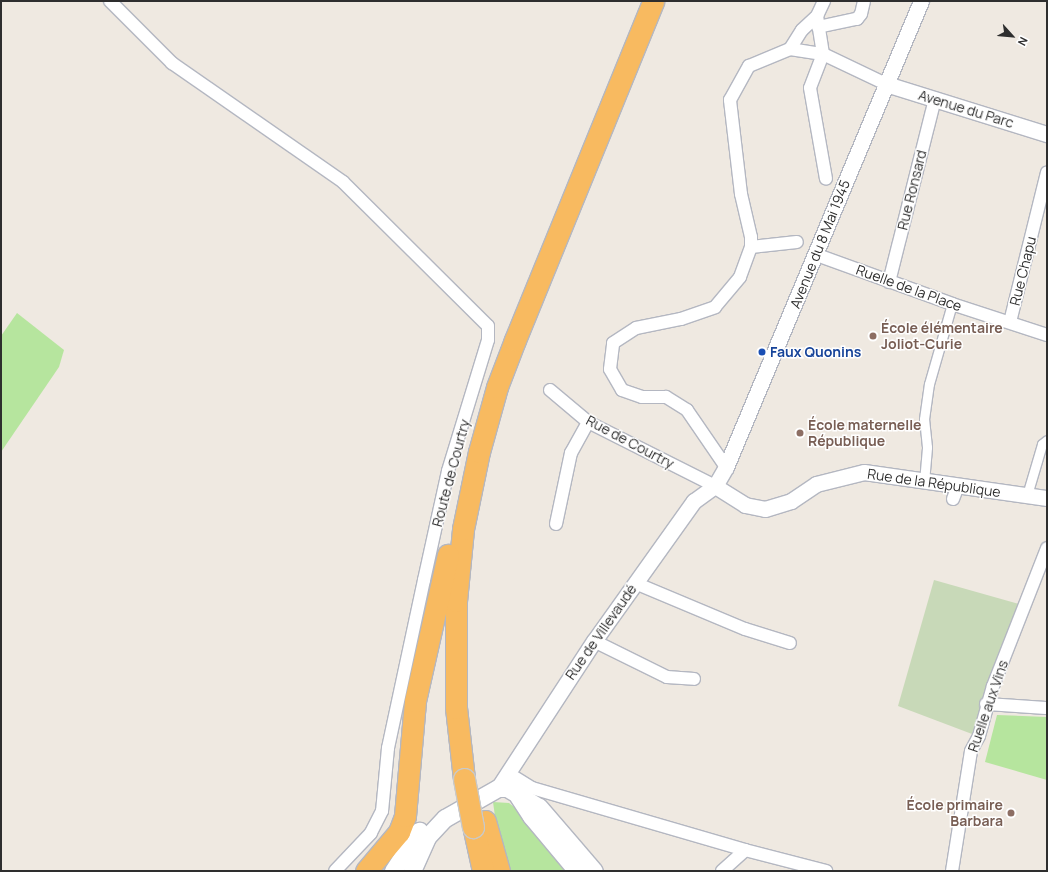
<!DOCTYPE html>
<meta charset="utf-8">
<style>
body{margin:0}
#map{position:relative;width:1048px;height:872px;overflow:hidden;background:#efe9e1;font-family:Manrope,sans-serif}
div>[style]{position:absolute}
.green>*{inset:0;background:#b6e59e}
.cemetery>*{inset:0;background:#c8d9b8}
.roads{filter:drop-shadow(1px 0 #b4b7c1) drop-shadow(-1px 0 #b4b7c1) drop-shadow(0 1px #b4b7c1) drop-shadow(0 -1px #b4b7c1)}
.pedestrian>*{height:9px;margin:-4.5px;padding:0 4.5px;transform-origin:4.5px;border-radius:4.5px;background:#fff}
.minor>*{height:12px;margin:-6px;padding:0 6px;transform-origin:6px;border-radius:6px;background:#fff}
.tertiary>*{height:15px;margin:-7.5px;padding:0 7.5px;transform-origin:7.5px;border-radius:7.5px;background:#fff}
.secondary>*{height:17px;margin:-8.5px;padding:0 8.5px;transform-origin:8.5px;border-radius:8.5px;background:#fff}
.trunk>*{height:21px;margin:-10.5px;padding:0 10.5px;transform-origin:10.5px;border-radius:10.5px;background:#f8ba60}
.bridges{filter:drop-shadow(1px 0 #c9c9c9) drop-shadow(-1px 0 #c9c9c9) drop-shadow(0 1px #c9c9c9) drop-shadow(0 -1px #c9c9c9)}
.trunk-bridge>*{height:21px;margin:-10.5px;padding:0 10.5px;transform-origin:10.5px;border-radius:10.5px;background:#f8ba60}
.dots>*{width:11px;height:11px;translate:-50% -50%;box-sizing:border-box;border:2px solid #fff;border-radius:50%}
span{translate:-50% -50%;white-space:nowrap;text-align:center;line-height:1.15;-webkit-text-stroke:3px #fff;paint-order:stroke}
.street-label{font-size:14px;color:#2e2e2e}
.education-label{font-size:14px;color:#785e54;font-weight:700}
.left{translate:0 -50%;text-align:left}
.right{translate:-100% -50%;text-align:right}
.transit-label{font-size:14px;color:#164399;font-weight:700}
.frame{position:absolute;inset:0;border:2px solid #2e2e2e;pointer-events:none}
.north{position:absolute;left:992px;top:16px;width:40px;height:40px;-webkit-text-stroke:3px #fff;paint-order:stroke;rotate:117deg;font-size:11px;font-weight:700;line-height:16px;text-align:center;color:#2e2e2e}
.north::after{content:'';display:block;margin:auto;width:14px;height:18px;background:#2e2e2e;clip-path:polygon(50% 0,100% 100%,50% 72%,0 100%)}
</style>
<div id="map">
<div class="green">
<i style="clip-path:polygon(17px 313px,64px 350px,59px 367px,1px 452px,1px 336px)"></i>
<i style="clip-path:polygon(997px 715px,1047px 717px,1047px 780px,985px 762px)"></i>
<i style="clip-path:polygon(493px 802px,509px 803px,524px 815px,571px 871px,508px 871px,499px 845px)"></i>
</div>
<div class="cemetery">
<i style="clip-path:polygon(934px 580px,1019px 604px,972px 734px,898px 706px)"></i>
</div>
<div class="roads">
<div class="pedestrian">
<i style="left:924px;top:482px;width:35px;rotate:-85deg"></i>
<i style="left:927px;top:447px;width:28px;rotate:-96deg"></i>
<i style="left:924px;top:419px;width:35px;rotate:-82deg"></i>
<i style="left:929px;top:384px;width:83px;rotate:-74deg"></i>
<i style="left:1027px;top:495px;width:53px;rotate:-73.6deg"></i>
<i style="left:1042px;top:444px;width:6px;rotate:-39deg"></i>
</div>
<div class="minor">
<i style="left:110px;top:1px;width:88px;rotate:45deg"></i>
<i style="left:172px;top:63px;width:208px;rotate:34.8deg"></i>
<i style="left:343px;top:182px;width:204px;rotate:44.8deg"></i>
<i style="left:488px;top:326px;width:14px;rotate:90deg"></i>
<i style="left:488px;top:340px;width:137px;rotate:107deg"></i>
<i style="left:448px;top:471px;width:112px;rotate:102.4deg"></i>
<i style="left:424px;top:580px;width:172px;rotate:102.1deg"></i>
<i style="left:388px;top:748px;width:63px;rotate:95.4deg"></i>
<i style="left:382px;top:811px;width:25px;rotate:117deg"></i>
<i style="left:371px;top:833px;width:52px;rotate:133.5deg"></i>
<i style="left:817px;top:16px;width:38px;rotate:81deg"></i>
<i style="left:823px;top:54px;width:36px;rotate:111deg"></i>
<i style="left:810px;top:88px;width:92px;rotate:80deg"></i>
<i style="left:818px;top:27px;width:40px;rotate:-12deg"></i>
<i style="left:857px;top:19px;width:6px;rotate:-51deg"></i>
<i style="left:861px;top:14px;width:13px;rotate:-77deg"></i>
<i style="left:790px;top:49px;width:22px;rotate:-58deg"></i>
<i style="left:802px;top:30px;width:21px;rotate:-43deg"></i>
<i style="left:817px;top:16px;width:17px;rotate:-65deg"></i>
<i style="left:751px;top:247px;width:46px;rotate:-6.2deg"></i>
<i style="left:817px;top:255px;width:144px;rotate:19.9deg"></i>
<i style="left:952px;top:304px;width:100px;rotate:18.1deg"></i>
<i style="left:889px;top:282px;width:189px;rotate:-75.9deg"></i>
<i style="left:1010px;top:322px;width:154px;rotate:-76.1deg"></i>
<i style="left:550px;top:390px;width:50px;rotate:40.1deg"></i>
<i style="left:588px;top:422px;width:142px;rotate:26.7deg"></i>
<i style="left:726px;top:467px;width:69px;rotate:-124.4deg"></i>
<i style="left:687px;top:410px;width:25px;rotate:-148deg"></i>
<i style="left:666px;top:397px;width:24px;rotate:180deg"></i>
<i style="left:642px;top:397px;width:21px;rotate:-161deg"></i>
<i style="left:622px;top:390px;width:24px;rotate:-120deg"></i>
<i style="left:610px;top:369px;width:26px;rotate:-83deg"></i>
<i style="left:613px;top:343px;width:27px;rotate:-33deg"></i>
<i style="left:636px;top:328px;width:46px;rotate:-11.3deg"></i>
<i style="left:681px;top:319px;width:36px;rotate:-19deg"></i>
<i style="left:715px;top:307px;width:39px;rotate:-50deg"></i>
<i style="left:740px;top:277px;width:32px;rotate:-70deg"></i>
<i style="left:751px;top:247px;width:10px;rotate:-90deg"></i>
<i style="left:751px;top:237px;width:44px;rotate:-103.1deg"></i>
<i style="left:741px;top:194px;width:95px;rotate:-96.7deg"></i>
<i style="left:730px;top:100px;width:39px;rotate:-61deg"></i>
<i style="left:749px;top:66px;width:44px;rotate:-22.5deg"></i>
<i style="left:790px;top:49px;width:33px;rotate:9deg"></i>
<i style="left:823px;top:54px;width:70px;rotate:25.5deg"></i>
<i style="left:953px;top:499px;width:14px;rotate:-69deg"></i>
<i style="left:556px;top:524px;width:73px;rotate:-78.1deg"></i>
<i style="left:571px;top:453px;width:35px;rotate:-61deg"></i>
<i style="left:635px;top:583px;width:119px;rotate:22.7deg"></i>
<i style="left:745px;top:629px;width:47px;rotate:17.3deg"></i>
<i style="left:594px;top:641px;width:81px;rotate:26.3deg"></i>
<i style="left:667px;top:677px;width:27px;rotate:4deg"></i>
<i style="left:986px;top:704px;width:61px;rotate:3.8deg"></i>
<i style="left:516px;top:778px;width:19px;rotate:32deg"></i>
<i style="left:532px;top:788px;width:222px;rotate:16.2deg"></i>
<i style="left:722px;top:871px;width:31px;rotate:-42deg"></i>
<i style="left:745px;top:850px;width:84px;rotate:14.5deg"></i>
<i style="left:952px;top:871px;width:121px;rotate:-81deg"></i>
<i style="left:971px;top:751px;width:17px;rotate:-62deg"></i>
<i style="left:979px;top:736px;width:52px;rotate:-74.4deg"></i>
<i style="left:993px;top:686px;width:148px;rotate:-68.6deg"></i>
</div>
<div class="tertiary">
<i style="left:886px;top:84px;width:169px;rotate:17.3deg"></i>
<i style="left:715px;top:486px;width:36px;rotate:32deg"></i>
<i style="left:745px;top:505px;width:20px;rotate:11deg"></i>
<i style="left:765px;top:509px;width:27px;rotate:-17deg"></i>
<i style="left:791px;top:501px;width:30px;rotate:-34deg"></i>
<i style="left:816px;top:484px;width:49px;rotate:-14deg"></i>
<i style="left:864px;top:472px;width:185px;rotate:8.1deg"></i>
<i style="left:498px;top:788px;width:176px;rotate:-56.9deg"></i>
<i style="left:594px;top:641px;width:172px;rotate:-54.5deg"></i>
<i style="left:694px;top:501px;width:26px;rotate:-36deg"></i>
<i style="left:715px;top:486px;width:22px;rotate:-60deg"></i>
<i style="left:726px;top:467px;width:505px;rotate:-67.29deg"></i>
</div>
<div class="secondary">
<i style="left:518px;top:796px;width:24px;rotate:57deg"></i>
<i style="left:531px;top:816px;width:72px;rotate:50.1deg"></i>
<i style="left:393px;top:871px;width:48px;rotate:-57deg"></i>
<i style="left:412px;top:871px;width:37px;rotate:-66deg"></i>
<i style="left:427px;top:837px;width:26px;rotate:-47deg"></i>
<i style="left:445px;top:818px;width:61px;rotate:-29.5deg"></i>
<i style="left:498px;top:788px;width:9px"></i>
<i style="left:507px;top:788px;width:37px;rotate:31deg"></i>
<i style="left:539px;top:807px;width:84px;rotate:49.3deg"></i>
</div>
<div class="trunk">
<i style="left:464px;top:779px;width:71px;rotate:-96.4deg"></i>
<i style="left:456px;top:708px;width:107px;rotate:-90deg"></i>
<i style="left:456px;top:601px;width:72px;rotate:-84.4deg"></i>
<i style="left:463px;top:529px;width:79px;rotate:-78.3deg"></i>
<i style="left:479px;top:452px;width:67px;rotate:-74.5deg"></i>
<i style="left:497px;top:387px;width:50px;rotate:-69deg"></i>
<i style="left:515px;top:340px;width:366px;rotate:-67.8deg"></i>
<i style="left:485px;top:821px;width:52px;rotate:74.4deg"></i>
<i style="left:474px;top:830px;width:42px;rotate:77.6deg"></i>
<i style="left:366px;top:871px;width:51px;rotate:-49.8deg"></i>
<i style="left:399px;top:832px;width:17px;rotate:-69deg"></i>
<i style="left:405px;top:816px;width:115px;rotate:-85deg"></i>
<i style="left:415px;top:701px;width:150px;rotate:-77.3deg"></i>
</div>
</div>
<div class="bridges">
<div class="trunk-bridge">
<i style="left:464px;top:779px;width:49px;rotate:79.4deg"></i>
</div>
</div>
<div class="dots">
<i style="left:873px;top:336px;background:#8d6e63"></i>
<i style="left:762px;top:352px;background:#1a4fb4"></i>
<i style="left:800px;top:433px;background:#8d6e63"></i>
<i style="left:1011px;top:813px;background:#8d6e63"></i>
</div>
<div class="street-label">
<span style="left:966px;top:109px;rotate:17deg">Avenue du Parc</span>
<span style="left:912px;top:190px;rotate:-76deg">Rue Ronsard</span>
<span style="left:820px;top:244px;rotate:-68deg">Avenue du 8 Mai 1945</span>
<span style="left:1023px;top:271px;rotate:-76deg">Rue Chapu</span>
<span style="left:909px;top:288px;rotate:20deg">Ruelle de la Place</span>
<span style="left:630px;top:442px;rotate:28deg">Rue de Courtry</span>
<span style="left:451px;top:473px;rotate:-75deg">Route de Courtry</span>
<span style="left:934px;top:483px;rotate:8deg">Rue de la République</span>
<span style="left:601px;top:632px;rotate:-55deg">Rue de Villevaudé</span>
<span style="left:988px;top:706px;rotate:-71deg">Ruelle aux Vins</span>
</div>
<div class="education-label">
<span class="left" style="left:881px;top:336px">École élémentaire<br>Joliot-Curie</span>
<span class="left" style="left:808px;top:433px">École maternelle<br>République</span>
<span class="right" style="left:1003px;top:813px">École primaire<br>Barbara</span>
</div>
<div class="transit-label">
<span class="left" style="left:770px;top:352px">Faux Quonins</span>
</div>
<div class="frame"></div>
<div class="north">N</div>
</div>
